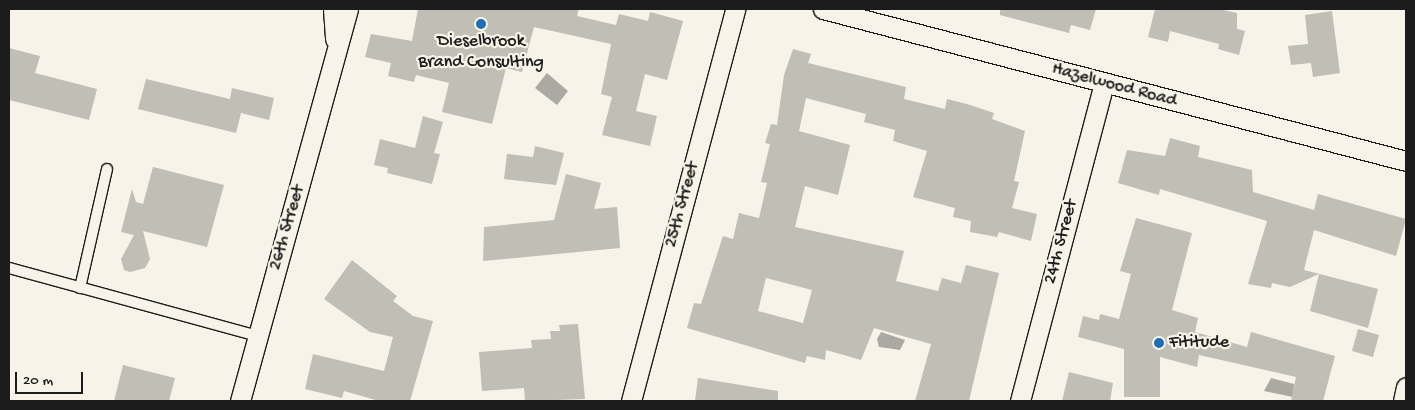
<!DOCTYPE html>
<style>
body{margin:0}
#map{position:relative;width:1415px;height:410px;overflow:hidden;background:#f7f3e8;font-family:"Gochi Hand",sans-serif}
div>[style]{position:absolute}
.water>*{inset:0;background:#aca9a2}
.building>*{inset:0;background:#c0beb5}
.roads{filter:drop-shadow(1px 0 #1c1c1c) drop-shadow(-1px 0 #1c1c1c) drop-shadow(0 1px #1c1c1c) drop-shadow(0 -1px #1c1c1c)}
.service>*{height:10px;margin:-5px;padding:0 5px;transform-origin:5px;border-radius:5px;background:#f7f3e8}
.minor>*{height:19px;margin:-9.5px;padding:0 9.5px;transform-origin:9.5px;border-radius:9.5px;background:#f7f3e8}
.dots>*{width:14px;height:14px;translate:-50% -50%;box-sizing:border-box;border:2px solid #f7f3e8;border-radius:50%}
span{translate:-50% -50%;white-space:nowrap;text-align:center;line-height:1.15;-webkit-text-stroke:4.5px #f7f3e8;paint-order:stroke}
.poi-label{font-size:18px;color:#1c1c1c}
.left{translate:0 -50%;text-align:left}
.street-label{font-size:18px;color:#1c1c1c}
.frame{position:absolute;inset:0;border:10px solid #1c1c1c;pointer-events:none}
.scale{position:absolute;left:15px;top:372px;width:68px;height:22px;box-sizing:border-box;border:2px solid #1c1c1c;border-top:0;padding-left:6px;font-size:15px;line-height:18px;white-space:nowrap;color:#1c1c1c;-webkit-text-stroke:4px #f7f3e8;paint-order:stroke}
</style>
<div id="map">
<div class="water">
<i style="clip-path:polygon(547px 73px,568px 91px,557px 105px,535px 88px)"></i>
<i style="clip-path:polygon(881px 332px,905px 340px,900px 350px,879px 347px,877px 339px)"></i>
<i style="clip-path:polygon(1271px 378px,1294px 384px,1293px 397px,1264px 391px)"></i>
</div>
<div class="building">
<i style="clip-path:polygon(418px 9px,579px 9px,577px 16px,616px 25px,619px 14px,648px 21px,650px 12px,683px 21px,667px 80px,645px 74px,636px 111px,657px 116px,650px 146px,602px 135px,612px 97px,601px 94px,611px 44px,534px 27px,522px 72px,506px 68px,492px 124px,442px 112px,449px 83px,416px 75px,414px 82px,388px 76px,391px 63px,365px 57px,371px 34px,412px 41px)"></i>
<i style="clip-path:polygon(1000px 9px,1096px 9px,1090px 30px,1071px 25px,1069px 33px,1000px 15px)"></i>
<i style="clip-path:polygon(1155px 9px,1219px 9px,1237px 13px,1237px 29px,1245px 31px,1239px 55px,1218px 49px,1219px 44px,1170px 31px,1168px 42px,1148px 37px)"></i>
<i style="clip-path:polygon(1332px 11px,1340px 73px,1313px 77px,1311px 63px,1291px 65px,1288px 46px,1308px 44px,1305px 15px)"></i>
<i style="clip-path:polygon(9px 48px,40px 56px,35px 73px,97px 89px,89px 120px,9px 100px)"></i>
<i style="clip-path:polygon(evenodd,793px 49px,811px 54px,808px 63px,906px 87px,904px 99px,945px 109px,947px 99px,967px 104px,994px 113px,992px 119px,1025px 131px,1014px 181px,1019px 182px,1012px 208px,1037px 214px,1031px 241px,999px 232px,997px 237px,970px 232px,971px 221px,953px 217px,955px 208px,913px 197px,927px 151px,893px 141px,895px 130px,864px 122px,866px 114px,806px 98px,799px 131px,850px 145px,838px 195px,805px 186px,795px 227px,904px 251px,896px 281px,938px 291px,942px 278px,961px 283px,966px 265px,999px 273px,969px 401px,915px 401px,931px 344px,874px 328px,861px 360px,826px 350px,825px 360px,807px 356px,805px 363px,687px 328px,694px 303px,701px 304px,723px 236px,733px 239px,739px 213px,759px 218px,767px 183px,761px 182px,770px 144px,765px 143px,771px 124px,777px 125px,784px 75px,793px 49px,766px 278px,812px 290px,803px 323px,758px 311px,766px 278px)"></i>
<i style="clip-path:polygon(146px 79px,230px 99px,232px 88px,274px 98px,269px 120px,241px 113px,236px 133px,138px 109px)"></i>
<i style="clip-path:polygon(423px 116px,443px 122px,434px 153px,440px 154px,432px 184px,387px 173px,388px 168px,374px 165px,380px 139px,415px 148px)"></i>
<i style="clip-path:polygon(1170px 138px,1200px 146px,1198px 157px,1252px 170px,1253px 192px,1314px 210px,1318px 194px,1406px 219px,1396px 256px,1314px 230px,1304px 270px,1378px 289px,1368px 328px,1310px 311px,1319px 274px,1290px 287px,1272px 283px,1271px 288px,1248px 284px,1267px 221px,1160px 189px,1159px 195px,1118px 183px,1127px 150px,1165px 156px)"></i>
<i style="clip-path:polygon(535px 146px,564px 153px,556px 185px,504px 179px,507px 154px,533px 157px)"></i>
<i style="clip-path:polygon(153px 167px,224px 185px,207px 247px,143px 231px,150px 259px,145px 268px,130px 272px,124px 270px,121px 259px,134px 235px,121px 232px,132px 189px,136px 202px,143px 204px)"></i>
<i style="clip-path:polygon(566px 174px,601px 183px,594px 209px,617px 207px,620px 248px,483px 261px,484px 227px,554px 220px)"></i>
<i style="clip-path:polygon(1136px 218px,1192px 233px,1172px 310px,1198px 318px,1195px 332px,1247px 347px,1251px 332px,1335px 356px,1323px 401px,1291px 401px,1296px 377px,1199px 355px,1197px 367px,1160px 357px,1160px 397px,1124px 397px,1124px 349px,1078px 337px,1083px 316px,1099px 320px,1100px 314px,1119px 319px,1131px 274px,1120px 271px)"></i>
<i style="clip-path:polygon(352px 260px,397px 296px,393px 301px,413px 316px,433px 321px,410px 401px,379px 401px,344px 391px,342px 398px,305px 389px,313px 354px,384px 371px,393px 337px,370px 332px,324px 299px)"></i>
<i style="clip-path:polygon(578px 324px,585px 399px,525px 401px,524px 388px,482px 391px,479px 352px,532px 348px,531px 340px,551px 339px,550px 331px,560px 331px,559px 325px)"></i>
<i style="clip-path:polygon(1358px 329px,1379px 335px,1373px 357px,1352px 351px)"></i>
<i style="clip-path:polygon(123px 365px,175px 378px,169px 401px,114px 401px)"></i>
<i style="clip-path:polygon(1069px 372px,1113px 383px,1110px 401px,1062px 401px)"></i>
<i style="clip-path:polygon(698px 378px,778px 391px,778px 401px,695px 401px)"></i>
</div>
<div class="roads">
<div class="service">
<i style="left:9px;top:268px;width:258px;rotate:15.3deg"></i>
<i style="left:80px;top:288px;width:122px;rotate:-77.2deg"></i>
</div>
<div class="minor">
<i style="left:333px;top:9px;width:30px;rotate:86deg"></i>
<i style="left:823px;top:9px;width:602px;rotate:14.61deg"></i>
<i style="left:240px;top:401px;width:407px;rotate:-74.6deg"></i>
<i style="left:631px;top:401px;width:406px;rotate:-75.1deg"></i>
<i style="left:1020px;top:401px;width:329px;rotate:-75.2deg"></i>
<i style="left:1403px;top:401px;width:14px;rotate:-78deg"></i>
</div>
</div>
<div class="dots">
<i style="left:481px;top:24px;background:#1f6fb2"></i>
<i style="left:1159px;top:343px;background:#1f6fb2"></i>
</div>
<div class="poi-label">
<span style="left:481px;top:53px">Dieselbrook<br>Brand Consulting</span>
<span class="left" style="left:1169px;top:343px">Fititude</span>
</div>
<div class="street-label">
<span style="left:1114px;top:86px;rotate:15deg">Hazelwood Road</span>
<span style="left:683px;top:205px;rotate:-75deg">25th Street</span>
<span style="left:288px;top:228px;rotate:-74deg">26th Street</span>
<span style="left:1062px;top:242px;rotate:-75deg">24th Street</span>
</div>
<div class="frame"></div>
<div class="scale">20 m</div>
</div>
